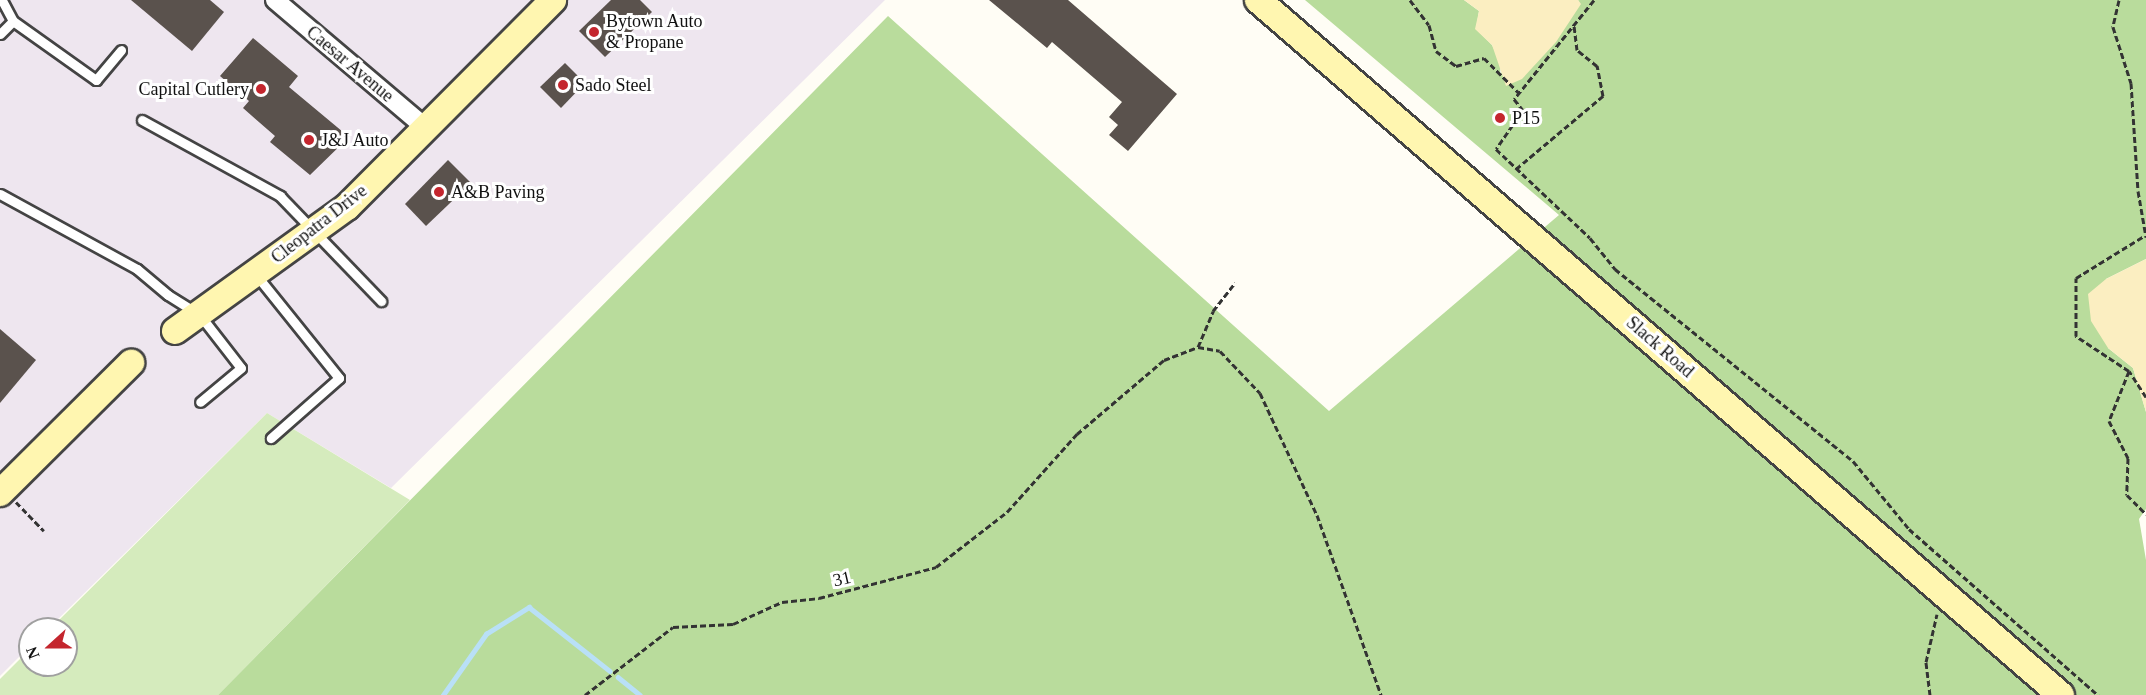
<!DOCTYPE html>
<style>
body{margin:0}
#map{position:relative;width:2146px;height:695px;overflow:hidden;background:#fffdf5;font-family:Georgia,serif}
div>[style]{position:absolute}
.industrial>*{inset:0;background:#eee6ef}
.green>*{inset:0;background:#d5ebbd}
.forest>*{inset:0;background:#b9dc9c}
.sand>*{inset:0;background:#fbeec1}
.stream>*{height:4.5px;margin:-2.25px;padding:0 2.25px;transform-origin:2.25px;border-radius:2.25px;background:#b9e0f7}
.building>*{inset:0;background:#5a524d}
.path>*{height:3px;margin-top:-1.5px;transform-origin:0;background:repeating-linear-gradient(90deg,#333 0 6px,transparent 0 9px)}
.roads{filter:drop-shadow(2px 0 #444) drop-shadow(-2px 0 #444) drop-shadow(0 2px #444) drop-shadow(0 -2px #444)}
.lane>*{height:9px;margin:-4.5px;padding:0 4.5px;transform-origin:4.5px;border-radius:4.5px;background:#fff}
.street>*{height:18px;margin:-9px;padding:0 9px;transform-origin:9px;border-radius:9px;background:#fff}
.secondary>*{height:26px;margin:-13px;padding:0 13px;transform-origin:13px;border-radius:13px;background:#fff6b0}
.dots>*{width:16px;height:16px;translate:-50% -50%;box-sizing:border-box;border:3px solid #fff;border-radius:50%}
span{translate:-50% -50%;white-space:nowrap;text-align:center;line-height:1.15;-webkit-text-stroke:6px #fff;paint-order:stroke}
.poi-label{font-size:18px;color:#111}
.left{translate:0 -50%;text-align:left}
.right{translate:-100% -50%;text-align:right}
.street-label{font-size:18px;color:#111}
.north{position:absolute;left:18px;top:617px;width:60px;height:60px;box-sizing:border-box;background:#fff;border:2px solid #a0a0a0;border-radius:50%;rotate:249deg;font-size:16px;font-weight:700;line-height:24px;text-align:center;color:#111}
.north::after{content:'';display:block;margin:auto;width:21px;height:27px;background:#c4262e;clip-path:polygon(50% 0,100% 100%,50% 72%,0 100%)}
</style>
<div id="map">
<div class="industrial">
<i style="clip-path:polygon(0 0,885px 0,391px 488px,267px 413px,48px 629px,30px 629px,30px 646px,0 676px)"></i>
</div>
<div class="green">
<i style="clip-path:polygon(267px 413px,410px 500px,218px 695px,0 695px,0 679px,30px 649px,30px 665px,66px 665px,66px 629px,50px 629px)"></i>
</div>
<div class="forest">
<i style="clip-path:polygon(1305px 0,1464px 0,1479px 11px,1476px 29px,1492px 45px,1501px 63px,1500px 74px,1580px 4px,1578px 0,2146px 0,2146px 259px,2106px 279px,2108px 348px,2133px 368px,2146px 412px,2146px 509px,2139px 519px,2146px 560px,2146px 695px,218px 695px,888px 16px,1329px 411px,1559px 215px)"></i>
</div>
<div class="sand">
<i style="clip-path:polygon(1464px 0,1578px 0,1581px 4px,1556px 42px,1522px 79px,1506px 86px,1492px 45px,1475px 29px,1479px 11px)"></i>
<i style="clip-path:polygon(2146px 259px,2146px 412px,2133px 368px,2108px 348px,2091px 321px,2088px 294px,2106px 279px)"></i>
</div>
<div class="stream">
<i style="left:618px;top:677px;width:28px;rotate:39deg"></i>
<i style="left:443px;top:695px;width:75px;rotate:-54.8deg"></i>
<i style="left:486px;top:634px;width:51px;rotate:-32.1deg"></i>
<i style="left:529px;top:607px;width:103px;rotate:38.3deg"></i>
</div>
<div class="building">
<i style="clip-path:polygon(131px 0,210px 0,224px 12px,192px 51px)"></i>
<i style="clip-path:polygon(611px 0,640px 0,652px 12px,605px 57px,579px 31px)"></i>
<i style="clip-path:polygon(989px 0,1068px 0,1177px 94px,1128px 151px,1109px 135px,1118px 125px,1109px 117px,1122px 102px,1052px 42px,1047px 48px)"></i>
<i style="clip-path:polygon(253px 38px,298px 76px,289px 87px,349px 137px,310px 175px,270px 142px,275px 136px,243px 108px,249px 101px,220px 76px)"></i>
<i style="clip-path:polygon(565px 63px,585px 83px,561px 108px,540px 87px)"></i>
<i style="clip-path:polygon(448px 160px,471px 183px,426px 226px,405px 204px)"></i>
<i style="clip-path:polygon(0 329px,36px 360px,0 403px)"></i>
</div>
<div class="path">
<i style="left:1410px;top:0;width:31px;rotate:53deg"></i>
<i style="left:1429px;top:25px;width:27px;rotate:75deg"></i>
<i style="left:1436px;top:51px;width:25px;rotate:37deg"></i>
<i style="left:1456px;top:66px;width:29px;rotate:-16deg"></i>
<i style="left:1484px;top:58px;width:49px;rotate:45deg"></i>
<i style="left:1594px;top:0;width:127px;rotate:128.9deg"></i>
<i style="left:1514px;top:99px;width:14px;rotate:51deg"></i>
<i style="left:1523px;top:110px;width:47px;rotate:124.7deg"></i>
<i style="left:1496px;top:149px;width:129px;rotate:43.4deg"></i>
<i style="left:1590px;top:238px;width:40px;rotate:51deg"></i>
<i style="left:1615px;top:269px;width:306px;rotate:38.9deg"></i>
<i style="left:1853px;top:461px;width:88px;rotate:50.5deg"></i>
<i style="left:1909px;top:529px;width:252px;rotate:41.3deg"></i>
<i style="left:2119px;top:0;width:28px;rotate:103deg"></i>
<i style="left:2113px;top:27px;width:59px;rotate:72.2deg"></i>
<i style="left:2131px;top:83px;width:108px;rotate:86.3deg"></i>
<i style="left:2138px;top:191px;width:47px;rotate:80.1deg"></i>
<i style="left:1516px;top:169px;width:114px;rotate:-40deg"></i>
<i style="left:1603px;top:96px;width:31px;rotate:-101deg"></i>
<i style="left:1597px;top:66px;width:26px;rotate:-141deg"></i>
<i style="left:1577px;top:50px;width:24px;rotate:-97deg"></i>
<i style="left:1198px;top:347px;width:39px;rotate:-67deg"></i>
<i style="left:1213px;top:311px;width:36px;rotate:-52deg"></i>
<i style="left:2129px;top:371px;width:64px;rotate:-146.6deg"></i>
<i style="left:2076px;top:336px;width:58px;rotate:-90deg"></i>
<i style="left:2076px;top:278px;width:80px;rotate:-31.7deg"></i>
<i style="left:2146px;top:397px;width:31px;rotate:-123deg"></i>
<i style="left:2129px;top:371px;width:54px;rotate:111.8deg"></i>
<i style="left:2109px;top:421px;width:42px;rotate:62.8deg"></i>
<i style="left:2128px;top:458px;width:37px;rotate:92deg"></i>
<i style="left:2127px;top:495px;width:27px;rotate:45deg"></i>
<i style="left:16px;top:502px;width:40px;rotate:46deg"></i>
<i style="left:585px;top:695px;width:111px;rotate:-37.7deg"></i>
<i style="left:673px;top:627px;width:60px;rotate:-2.9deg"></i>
<i style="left:733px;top:624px;width:54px;rotate:-24.2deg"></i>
<i style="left:782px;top:602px;width:37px;rotate:-6deg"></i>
<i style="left:819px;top:598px;width:121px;rotate:-14.8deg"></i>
<i style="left:936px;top:567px;width:90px;rotate:-37.8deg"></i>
<i style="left:1007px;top:512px;width:105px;rotate:-48.1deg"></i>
<i style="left:1077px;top:434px;width:114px;rotate:-40.4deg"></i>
<i style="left:1164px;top:360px;width:36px;rotate:-21deg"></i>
<i style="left:1198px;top:347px;width:22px;rotate:10deg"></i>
<i style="left:1220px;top:351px;width:58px;rotate:46.4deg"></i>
<i style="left:1260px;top:393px;width:135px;rotate:65deg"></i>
<i style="left:1317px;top:515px;width:191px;rotate:70.4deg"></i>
<i style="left:1930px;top:695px;width:33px;rotate:-97deg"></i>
<i style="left:1926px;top:662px;width:49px;rotate:-77.1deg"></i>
</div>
<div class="roads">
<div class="lane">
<i style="left:13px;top:21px;width:102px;rotate:35.4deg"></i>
<i style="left:96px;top:80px;width:39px;rotate:-50deg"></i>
<i style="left:0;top:34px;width:18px;rotate:-45deg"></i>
<i style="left:13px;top:21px;width:24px;rotate:-118deg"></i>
<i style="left:142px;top:120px;width:158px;rotate:28.8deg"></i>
<i style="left:280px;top:196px;width:146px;rotate:46.1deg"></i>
<i style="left:0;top:194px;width:156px;rotate:28.7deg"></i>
<i style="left:137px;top:269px;width:40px;rotate:40deg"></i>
<i style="left:168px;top:295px;width:36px;rotate:32deg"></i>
<i style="left:199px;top:314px;width:68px;rotate:52.1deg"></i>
<i style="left:241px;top:368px;width:53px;rotate:140.3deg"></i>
<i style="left:257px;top:276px;width:131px;rotate:51.2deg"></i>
<i style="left:339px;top:378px;width:91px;rotate:138.6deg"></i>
</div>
<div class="street">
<i style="left:275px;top:0;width:198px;rotate:40.3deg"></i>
</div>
<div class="secondary">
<i style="left:1258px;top:0;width:1062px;rotate:40.88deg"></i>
<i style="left:175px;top:331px;width:212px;rotate:-35.8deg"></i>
<i style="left:347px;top:207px;width:292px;rotate:-45.1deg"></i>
<i style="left:0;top:493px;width:185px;rotate:-44.8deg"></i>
</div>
</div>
<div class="dots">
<i style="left:594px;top:32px;background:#c4262e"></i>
<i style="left:563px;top:85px;background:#c4262e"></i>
<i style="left:261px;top:89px;background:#c4262e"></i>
<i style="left:1500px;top:118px;background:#c4262e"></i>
<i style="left:309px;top:140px;background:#c4262e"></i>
<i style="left:439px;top:192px;background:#c4262e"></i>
</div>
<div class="poi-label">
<span class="left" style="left:606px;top:32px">Bytown Auto<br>&amp; Propane</span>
<span class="left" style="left:575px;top:85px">Sado Steel</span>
<span class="right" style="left:249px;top:89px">Capital Cutlery</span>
<span class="left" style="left:1512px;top:118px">P15</span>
<span class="left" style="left:321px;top:140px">J&amp;J Auto</span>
<span class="left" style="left:451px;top:192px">A&amp;B Paving</span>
</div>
<div class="street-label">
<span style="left:350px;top:64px;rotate:40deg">Caesar Avenue</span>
<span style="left:319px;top:224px;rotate:-38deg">Cleopatra Drive</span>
<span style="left:1660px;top:347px;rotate:41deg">Slack Road</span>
<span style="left:842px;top:579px;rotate:-13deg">31</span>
</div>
<div class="north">N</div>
</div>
